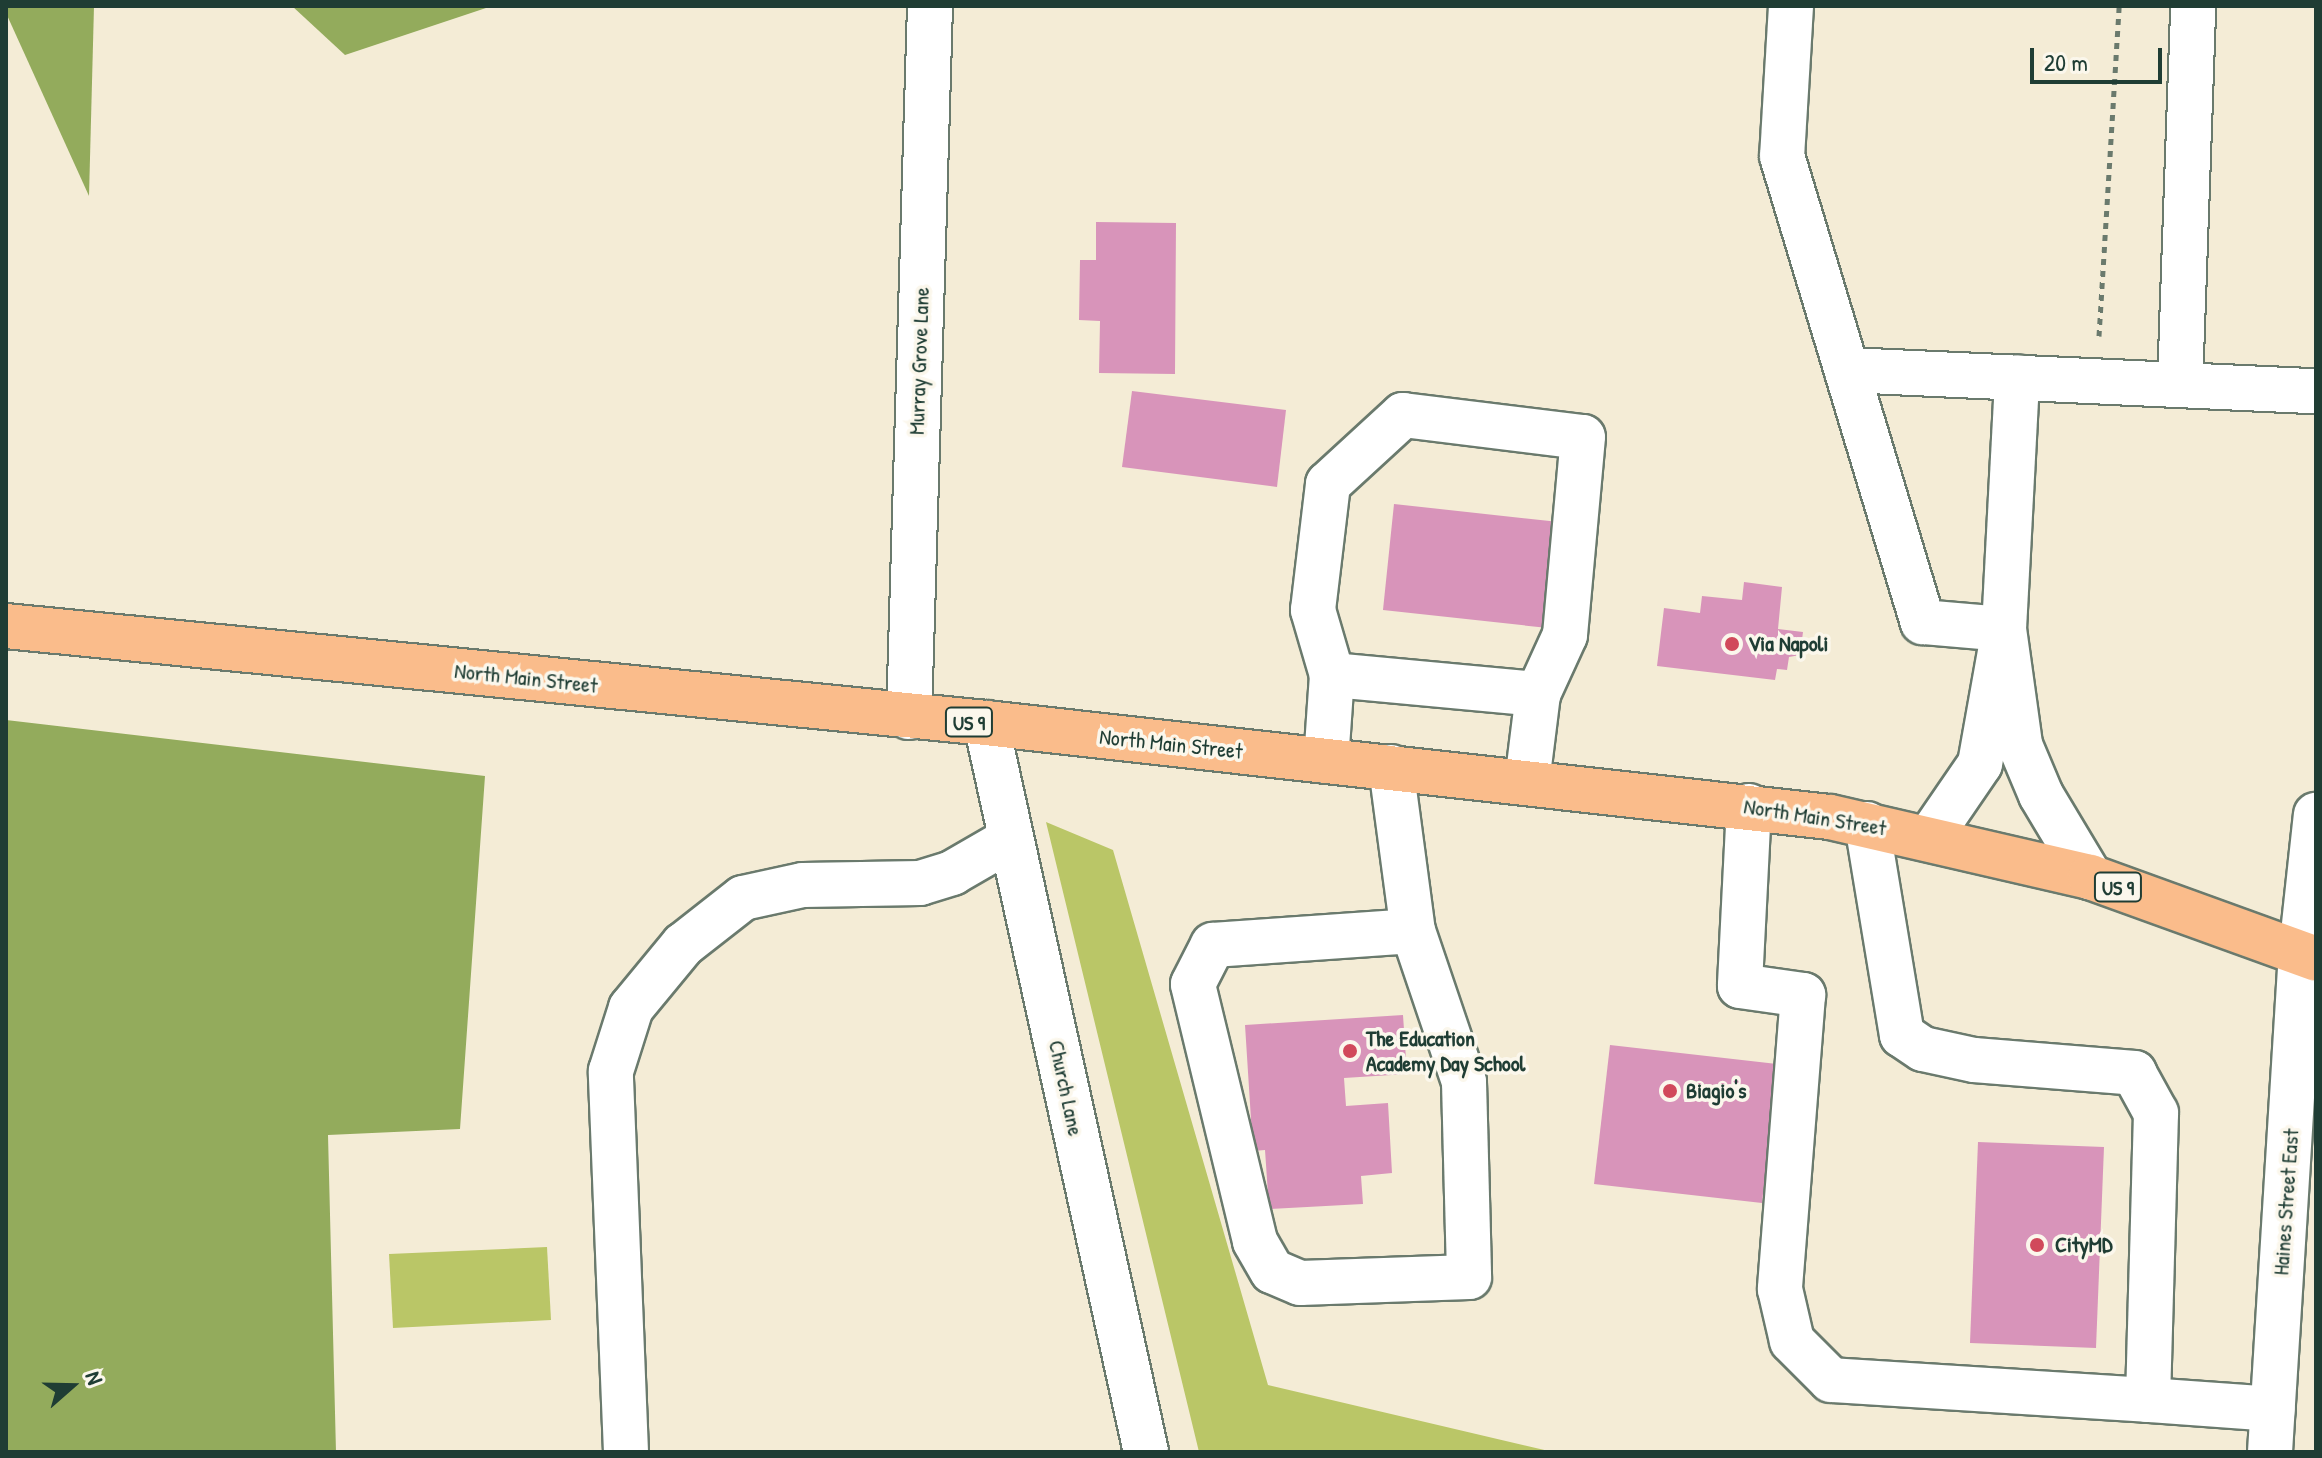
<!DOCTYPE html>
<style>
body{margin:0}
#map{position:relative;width:2322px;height:1458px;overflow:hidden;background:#f4ecd6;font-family:"Patrick Hand",sans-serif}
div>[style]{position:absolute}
.green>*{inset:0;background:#bac667}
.forest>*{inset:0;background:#93ab5c}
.building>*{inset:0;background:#d894ba}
.path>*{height:5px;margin-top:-2.5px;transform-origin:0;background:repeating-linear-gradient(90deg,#6a7a6d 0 6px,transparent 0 12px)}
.roads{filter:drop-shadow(2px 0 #6a7a6d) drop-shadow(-2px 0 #6a7a6d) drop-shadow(0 2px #6a7a6d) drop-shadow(0 -2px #6a7a6d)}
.minor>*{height:44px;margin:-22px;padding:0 22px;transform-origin:22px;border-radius:22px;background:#fff}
.highway>*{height:44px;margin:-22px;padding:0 22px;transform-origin:22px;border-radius:22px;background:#fabc8b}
.dots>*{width:22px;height:22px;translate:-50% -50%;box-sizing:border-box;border:4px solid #fbf7ec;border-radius:50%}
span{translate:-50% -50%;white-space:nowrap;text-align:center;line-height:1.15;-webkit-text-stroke:7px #fbf7ec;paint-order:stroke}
.shield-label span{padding:2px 6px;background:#fbf7ec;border:2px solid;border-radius:6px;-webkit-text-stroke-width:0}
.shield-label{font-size:20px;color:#1f3d34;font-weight:700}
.street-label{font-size:22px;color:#1f3d34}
.poi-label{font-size:22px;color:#1f3d34;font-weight:700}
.left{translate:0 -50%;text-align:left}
.frame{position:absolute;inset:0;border:8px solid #1f3d34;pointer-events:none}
.north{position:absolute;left:32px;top:1346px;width:80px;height:80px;-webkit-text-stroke:6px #fbf7ec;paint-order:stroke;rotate:70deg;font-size:22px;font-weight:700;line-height:32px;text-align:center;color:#1f3d34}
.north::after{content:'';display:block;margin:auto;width:28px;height:36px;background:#1f3d34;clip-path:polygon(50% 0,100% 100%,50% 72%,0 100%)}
.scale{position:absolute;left:2030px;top:48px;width:132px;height:36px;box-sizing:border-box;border:4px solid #1f3d34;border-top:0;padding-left:10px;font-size:24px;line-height:28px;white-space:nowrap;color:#1f3d34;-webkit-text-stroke:6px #fbf7ec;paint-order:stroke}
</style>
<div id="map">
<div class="green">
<i style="clip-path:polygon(1046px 822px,1113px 850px,1268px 1385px,1553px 1452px,1199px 1452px)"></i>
<i style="clip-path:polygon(547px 1247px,551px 1320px,393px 1328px,389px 1254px)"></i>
</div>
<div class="forest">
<i style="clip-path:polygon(6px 6px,94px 6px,89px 196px,6px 13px)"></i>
<i style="clip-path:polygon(292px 6px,492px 6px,345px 55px)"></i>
<i style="clip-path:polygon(6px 720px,485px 776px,460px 1129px,328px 1135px,336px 1452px,6px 1452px)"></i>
</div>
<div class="building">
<i style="clip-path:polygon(1096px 222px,1176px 223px,1175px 374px,1099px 373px,1100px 321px,1079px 320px,1080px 260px,1096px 260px)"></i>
<i style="clip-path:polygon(1132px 391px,1286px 410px,1277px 487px,1122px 467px)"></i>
<i style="clip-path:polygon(1394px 504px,1559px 522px,1548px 628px,1383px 610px)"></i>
<i style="clip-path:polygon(1744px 582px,1782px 587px,1778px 629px,1803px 632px,1800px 655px,1789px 657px,1787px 670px,1777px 669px,1775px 680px,1657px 666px,1664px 608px,1700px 613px,1702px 596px,1742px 600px)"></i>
<i style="clip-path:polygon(1403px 1015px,1407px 1074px,1344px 1078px,1346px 1106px,1388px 1103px,1392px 1173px,1361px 1176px,1363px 1204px,1269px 1209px,1265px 1150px,1253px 1151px,1245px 1025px)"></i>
<i style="clip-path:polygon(1610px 1045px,1777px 1064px,1762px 1203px,1594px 1184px)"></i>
<i style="clip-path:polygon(1978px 1142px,2104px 1147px,2096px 1348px,1970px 1343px)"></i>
</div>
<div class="path">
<i style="left:2099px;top:336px;width:331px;rotate:-86.5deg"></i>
</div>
<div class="roads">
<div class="minor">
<i style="left:1791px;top:6px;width:150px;rotate:93.4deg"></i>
<i style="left:1782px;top:156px;width:487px;rotate:73.2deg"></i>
<i style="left:1923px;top:622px;width:81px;rotate:4.9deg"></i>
<i style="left:2004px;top:629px;width:252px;rotate:-87deg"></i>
<i style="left:1847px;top:370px;width:469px;rotate:2.6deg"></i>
<i style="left:2180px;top:385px;width:379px;rotate:-88deg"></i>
<i style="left:1332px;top:675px;width:207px;rotate:5.3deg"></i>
<i style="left:909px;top:717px;width:711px;rotate:-88.31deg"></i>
<i style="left:986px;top:723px;width:746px;rotate:77.62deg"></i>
<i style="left:1326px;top:761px;width:86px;rotate:-86deg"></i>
<i style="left:1332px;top:675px;width:68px;rotate:-106.3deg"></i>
<i style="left:1313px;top:610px;width:127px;rotate:-83.2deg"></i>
<i style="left:1328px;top:484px;width:102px;rotate:-42.6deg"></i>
<i style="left:1403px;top:415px;width:181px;rotate:7deg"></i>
<i style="left:1583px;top:437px;width:199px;rotate:95.2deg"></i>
<i style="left:1565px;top:635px;width:65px;rotate:114.6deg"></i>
<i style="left:1538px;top:694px;width:89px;rotate:97.1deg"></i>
<i style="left:1391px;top:767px;width:165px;rotate:82.4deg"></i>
<i style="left:1413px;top:931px;width:159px;rotate:71.3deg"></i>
<i style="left:1464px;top:1082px;width:195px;rotate:88.5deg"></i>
<i style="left:1469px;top:1277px;width:169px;rotate:178deg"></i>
<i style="left:1300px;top:1283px;width:30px;rotate:-157deg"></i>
<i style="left:1272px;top:1271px;width:34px;rotate:-120deg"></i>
<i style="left:1255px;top:1241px;width:264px;rotate:-103.6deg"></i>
<i style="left:1193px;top:984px;width:44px;rotate:-62.9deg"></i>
<i style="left:1213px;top:945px;width:200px;rotate:-4deg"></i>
<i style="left:1749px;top:806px;width:180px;rotate:92.9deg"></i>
<i style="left:1740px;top:986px;width:64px;rotate:8.1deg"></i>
<i style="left:1803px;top:995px;width:295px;rotate:94.5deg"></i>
<i style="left:1780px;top:1289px;width:53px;rotate:77deg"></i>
<i style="left:1792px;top:1341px;width:55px;rotate:45deg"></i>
<i style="left:1831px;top:1380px;width:318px;rotate:3.6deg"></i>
<i style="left:1867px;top:824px;width:214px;rotate:80.6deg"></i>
<i style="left:1902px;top:1035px;width:25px;rotate:34deg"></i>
<i style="left:1923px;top:1049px;width:52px;rotate:12.2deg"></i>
<i style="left:1974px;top:1060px;width:161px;rotate:4.6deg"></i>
<i style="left:2134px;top:1073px;width:46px;rotate:61.2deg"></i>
<i style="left:2156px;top:1113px;width:287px;rotate:91.6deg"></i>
<i style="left:2148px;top:1400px;width:125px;rotate:4.1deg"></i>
<i style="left:1930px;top:837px;width:88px;rotate:-55.6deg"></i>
<i style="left:1980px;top:764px;width:137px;rotate:-79.9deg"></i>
<i style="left:2004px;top:629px;width:117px;rotate:82.1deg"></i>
<i style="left:2020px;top:745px;width:54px;rotate:67.2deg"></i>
<i style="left:2041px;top:795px;width:96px;rotate:59.1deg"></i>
<i style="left:626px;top:1452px;width:381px;rotate:-92.3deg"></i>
<i style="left:611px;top:1071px;width:66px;rotate:-72.4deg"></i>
<i style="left:631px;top:1008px;width:82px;rotate:-50.5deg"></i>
<i style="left:683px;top:945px;width:76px;rotate:-38.1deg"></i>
<i style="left:743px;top:898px;width:61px;rotate:-12.2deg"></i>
<i style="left:803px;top:885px;width:117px;rotate:-1deg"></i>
<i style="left:920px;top:883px;width:34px;rotate:-17deg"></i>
<i style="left:952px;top:873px;width:68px;rotate:-30deg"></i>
<i style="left:2270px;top:1452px;width:501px;rotate:-86.45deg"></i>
<i style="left:2301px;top:952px;width:138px;rotate:-83.8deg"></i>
</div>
<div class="highway">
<i style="left:6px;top:626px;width:985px;rotate:5.65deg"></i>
<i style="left:986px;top:723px;width:849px;rotate:6.36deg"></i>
<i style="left:1830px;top:817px;width:267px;rotate:13deg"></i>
<i style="left:2090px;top:877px;width:240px;rotate:19.9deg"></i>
</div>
</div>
<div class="dots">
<i style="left:1732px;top:644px;background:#d1495b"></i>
<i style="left:1350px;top:1051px;background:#d1495b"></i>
<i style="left:1670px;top:1091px;background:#d1495b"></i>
<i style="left:2037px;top:1245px;background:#d1495b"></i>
</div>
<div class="shield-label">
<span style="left:969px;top:722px">US 9</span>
<span style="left:2118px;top:887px">US 9</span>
</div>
<div class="street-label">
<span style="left:919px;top:361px;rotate:-88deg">Murray Grove Lane</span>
<span style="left:526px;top:678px;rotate:6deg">North Main Street</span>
<span style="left:1171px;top:744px;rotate:6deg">North Main Street</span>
<span style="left:1815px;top:817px;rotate:9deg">North Main Street</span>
<span style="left:1066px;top:1088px;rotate:78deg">Church Lane</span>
<span style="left:2286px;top:1202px;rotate:-86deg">Haines Street East</span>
</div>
<div class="poi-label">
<span class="left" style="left:1748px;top:644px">Via Napoli</span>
<span class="left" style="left:1366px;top:1051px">The Education<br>Academy Day School</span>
<span class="left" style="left:1686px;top:1091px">Biagio's</span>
<span class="left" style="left:2055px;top:1245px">CityMD</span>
</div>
<div class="frame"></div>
<div class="north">N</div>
<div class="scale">20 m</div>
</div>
